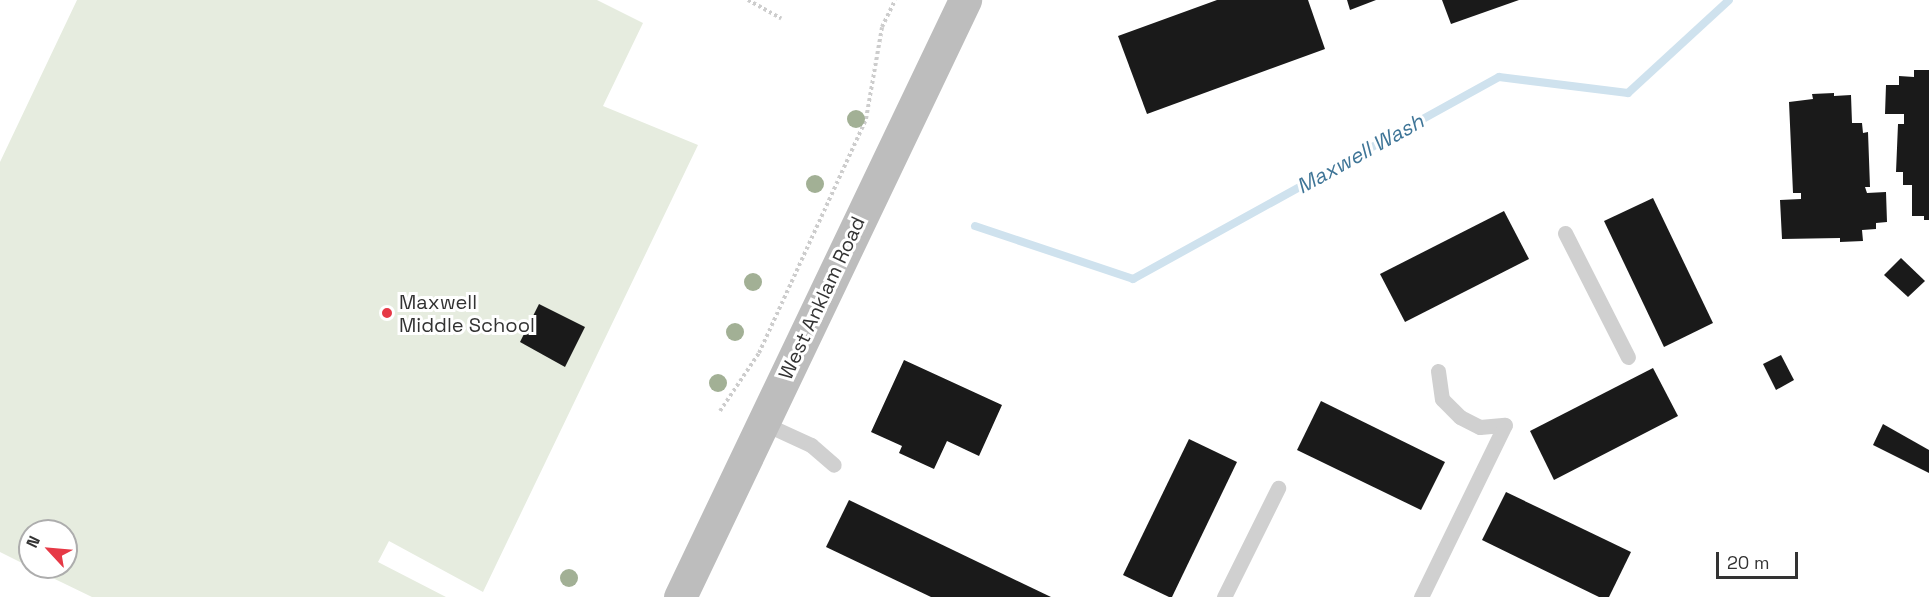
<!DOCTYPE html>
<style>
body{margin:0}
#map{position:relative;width:1929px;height:597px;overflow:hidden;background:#fff;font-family:"Space Grotesk",sans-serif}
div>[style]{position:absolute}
.green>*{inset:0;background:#e6ecdf}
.stream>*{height:8px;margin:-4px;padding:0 4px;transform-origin:4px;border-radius:4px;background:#cfe2ee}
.building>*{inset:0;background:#1a1a1a}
.path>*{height:4px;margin-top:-2px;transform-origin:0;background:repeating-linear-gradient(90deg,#cdcdcd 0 3px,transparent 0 6px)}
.service>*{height:15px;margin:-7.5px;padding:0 7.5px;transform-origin:7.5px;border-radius:7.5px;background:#d0d0d0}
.secondary>*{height:33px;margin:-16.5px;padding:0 16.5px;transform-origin:16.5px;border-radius:16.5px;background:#bdbdbd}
.trees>*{width:18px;height:18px;margin:-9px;border-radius:50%;background:#a2b095}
.dots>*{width:16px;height:16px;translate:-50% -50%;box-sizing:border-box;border:3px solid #fff;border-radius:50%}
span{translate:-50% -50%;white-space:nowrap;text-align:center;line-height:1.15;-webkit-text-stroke:6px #fff;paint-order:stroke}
.street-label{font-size:20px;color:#333}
.poi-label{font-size:20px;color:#333}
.left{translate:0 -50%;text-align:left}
.water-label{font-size:21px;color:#3f7597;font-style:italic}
.north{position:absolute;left:18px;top:519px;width:60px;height:60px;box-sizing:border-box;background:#fff;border:2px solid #adadad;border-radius:50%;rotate:296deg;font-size:16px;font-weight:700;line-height:24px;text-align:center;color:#333}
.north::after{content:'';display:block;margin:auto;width:21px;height:27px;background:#e63946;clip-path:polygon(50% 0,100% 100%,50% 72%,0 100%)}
.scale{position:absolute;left:1716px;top:552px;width:82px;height:27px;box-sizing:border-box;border:3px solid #333;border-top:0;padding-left:8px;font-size:18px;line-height:21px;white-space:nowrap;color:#333;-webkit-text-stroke:4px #fff;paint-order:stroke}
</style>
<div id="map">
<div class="green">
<i style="clip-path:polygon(77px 0,597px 0,643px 23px,603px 106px,698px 145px,483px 592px,389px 541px,378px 562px,446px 597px,92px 597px,30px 567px,66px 567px,66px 531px,30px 531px,30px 567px,0 552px,0 162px)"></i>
</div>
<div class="stream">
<i style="left:975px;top:226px;width:167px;rotate:18.5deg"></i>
<i style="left:1133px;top:279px;width:418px;rotate:-28.9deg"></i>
<i style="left:1499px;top:77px;width:130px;rotate:7.1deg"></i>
<i style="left:1628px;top:93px;width:137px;rotate:-42.6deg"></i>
</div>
<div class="building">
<i style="clip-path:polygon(1217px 0,1308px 0,1325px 49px,1147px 114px,1118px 36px)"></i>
<i style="clip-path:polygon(1347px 0,1376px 0,1350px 10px)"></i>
<i style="clip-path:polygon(1442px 0,1519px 0,1451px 24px)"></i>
<i style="clip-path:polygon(1914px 70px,1929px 70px,1929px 220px,1924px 220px,1924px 216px,1912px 216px,1912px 185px,1903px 185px,1903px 172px,1896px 172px,1898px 124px,1904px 124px,1904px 114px,1885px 114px,1886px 85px,1899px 85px,1899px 76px,1914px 77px)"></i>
<i style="clip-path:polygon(1834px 93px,1834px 96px,1851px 95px,1852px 123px,1862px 123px,1863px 133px,1868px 132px,1870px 187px,1865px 187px,1867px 193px,1886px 192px,1887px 222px,1876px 223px,1876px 229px,1862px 230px,1863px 241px,1840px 242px,1840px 238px,1782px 239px,1780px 200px,1801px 199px,1801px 193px,1793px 193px,1789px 102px,1813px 99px,1812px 94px)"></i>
<i style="clip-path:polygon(1653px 198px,1713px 323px,1664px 347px,1604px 221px)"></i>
<i style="clip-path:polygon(1504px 211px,1529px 259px,1405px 322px,1380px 274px)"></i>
<i style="clip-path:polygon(1901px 258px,1925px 281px,1908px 297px,1884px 275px)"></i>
<i style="clip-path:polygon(539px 304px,585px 327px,565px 367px,520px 342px)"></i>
<i style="clip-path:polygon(1781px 355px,1794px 380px,1776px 390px,1763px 364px)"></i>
<i style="clip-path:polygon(904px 360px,1002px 405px,979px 456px,947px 441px,934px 469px,899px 453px,902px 446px,871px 432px)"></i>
<i style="clip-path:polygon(1653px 368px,1678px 416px,1554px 480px,1530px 431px)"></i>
<i style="clip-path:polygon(1321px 401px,1445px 462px,1421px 510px,1297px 450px)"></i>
<i style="clip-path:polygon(1883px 424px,1929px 450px,1929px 473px,1873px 445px)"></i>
<i style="clip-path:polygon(1189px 439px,1237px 462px,1172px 597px,1169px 597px,1123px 575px)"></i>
<i style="clip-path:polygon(1506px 492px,1631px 552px,1609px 597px,1599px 597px,1482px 540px)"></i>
<i style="clip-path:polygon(849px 500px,1051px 597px,931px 597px,826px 547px)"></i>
</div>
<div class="path">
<i style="left:748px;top:0;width:38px;rotate:29deg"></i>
<i style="left:720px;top:411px;width:70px;rotate:-56.1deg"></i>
<i style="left:759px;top:353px;width:257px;rotate:-65.4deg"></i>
<i style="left:866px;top:119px;width:93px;rotate:-80.1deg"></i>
<i style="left:882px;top:27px;width:30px;rotate:-64deg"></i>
</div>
<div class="service">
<i style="left:1565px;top:233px;width:139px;rotate:63.1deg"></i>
<i style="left:1438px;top:371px;width:28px;rotate:82deg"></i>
<i style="left:1442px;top:399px;width:25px;rotate:45deg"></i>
<i style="left:1460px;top:417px;width:22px;rotate:27deg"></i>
<i style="left:1480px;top:427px;width:25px;rotate:-5deg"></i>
<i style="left:763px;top:423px;width:53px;rotate:24.6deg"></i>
<i style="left:811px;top:445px;width:30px;rotate:41deg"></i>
<i style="left:1224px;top:597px;width:122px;rotate:-63.6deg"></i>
<i style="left:1421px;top:597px;width:191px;rotate:-64deg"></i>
</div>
<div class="secondary">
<i style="left:680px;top:597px;width:662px;rotate:-64.48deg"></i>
</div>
<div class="trees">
<i style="left:856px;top:119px"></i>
<i style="left:815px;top:184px"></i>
<i style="left:753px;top:282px"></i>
<i style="left:735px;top:332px"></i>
<i style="left:718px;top:383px"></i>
<i style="left:569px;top:578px"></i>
</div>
<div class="dots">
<i style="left:387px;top:313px;background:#e63946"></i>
</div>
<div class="street-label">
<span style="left:822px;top:298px;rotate:-65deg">West Anklam Road</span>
</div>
<div class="poi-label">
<span class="left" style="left:399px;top:314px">Maxwell<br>Middle School</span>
</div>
<div class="water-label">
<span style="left:1360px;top:154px;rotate:-29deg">Maxwell Wash</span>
</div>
<div class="north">N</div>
<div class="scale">20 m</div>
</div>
